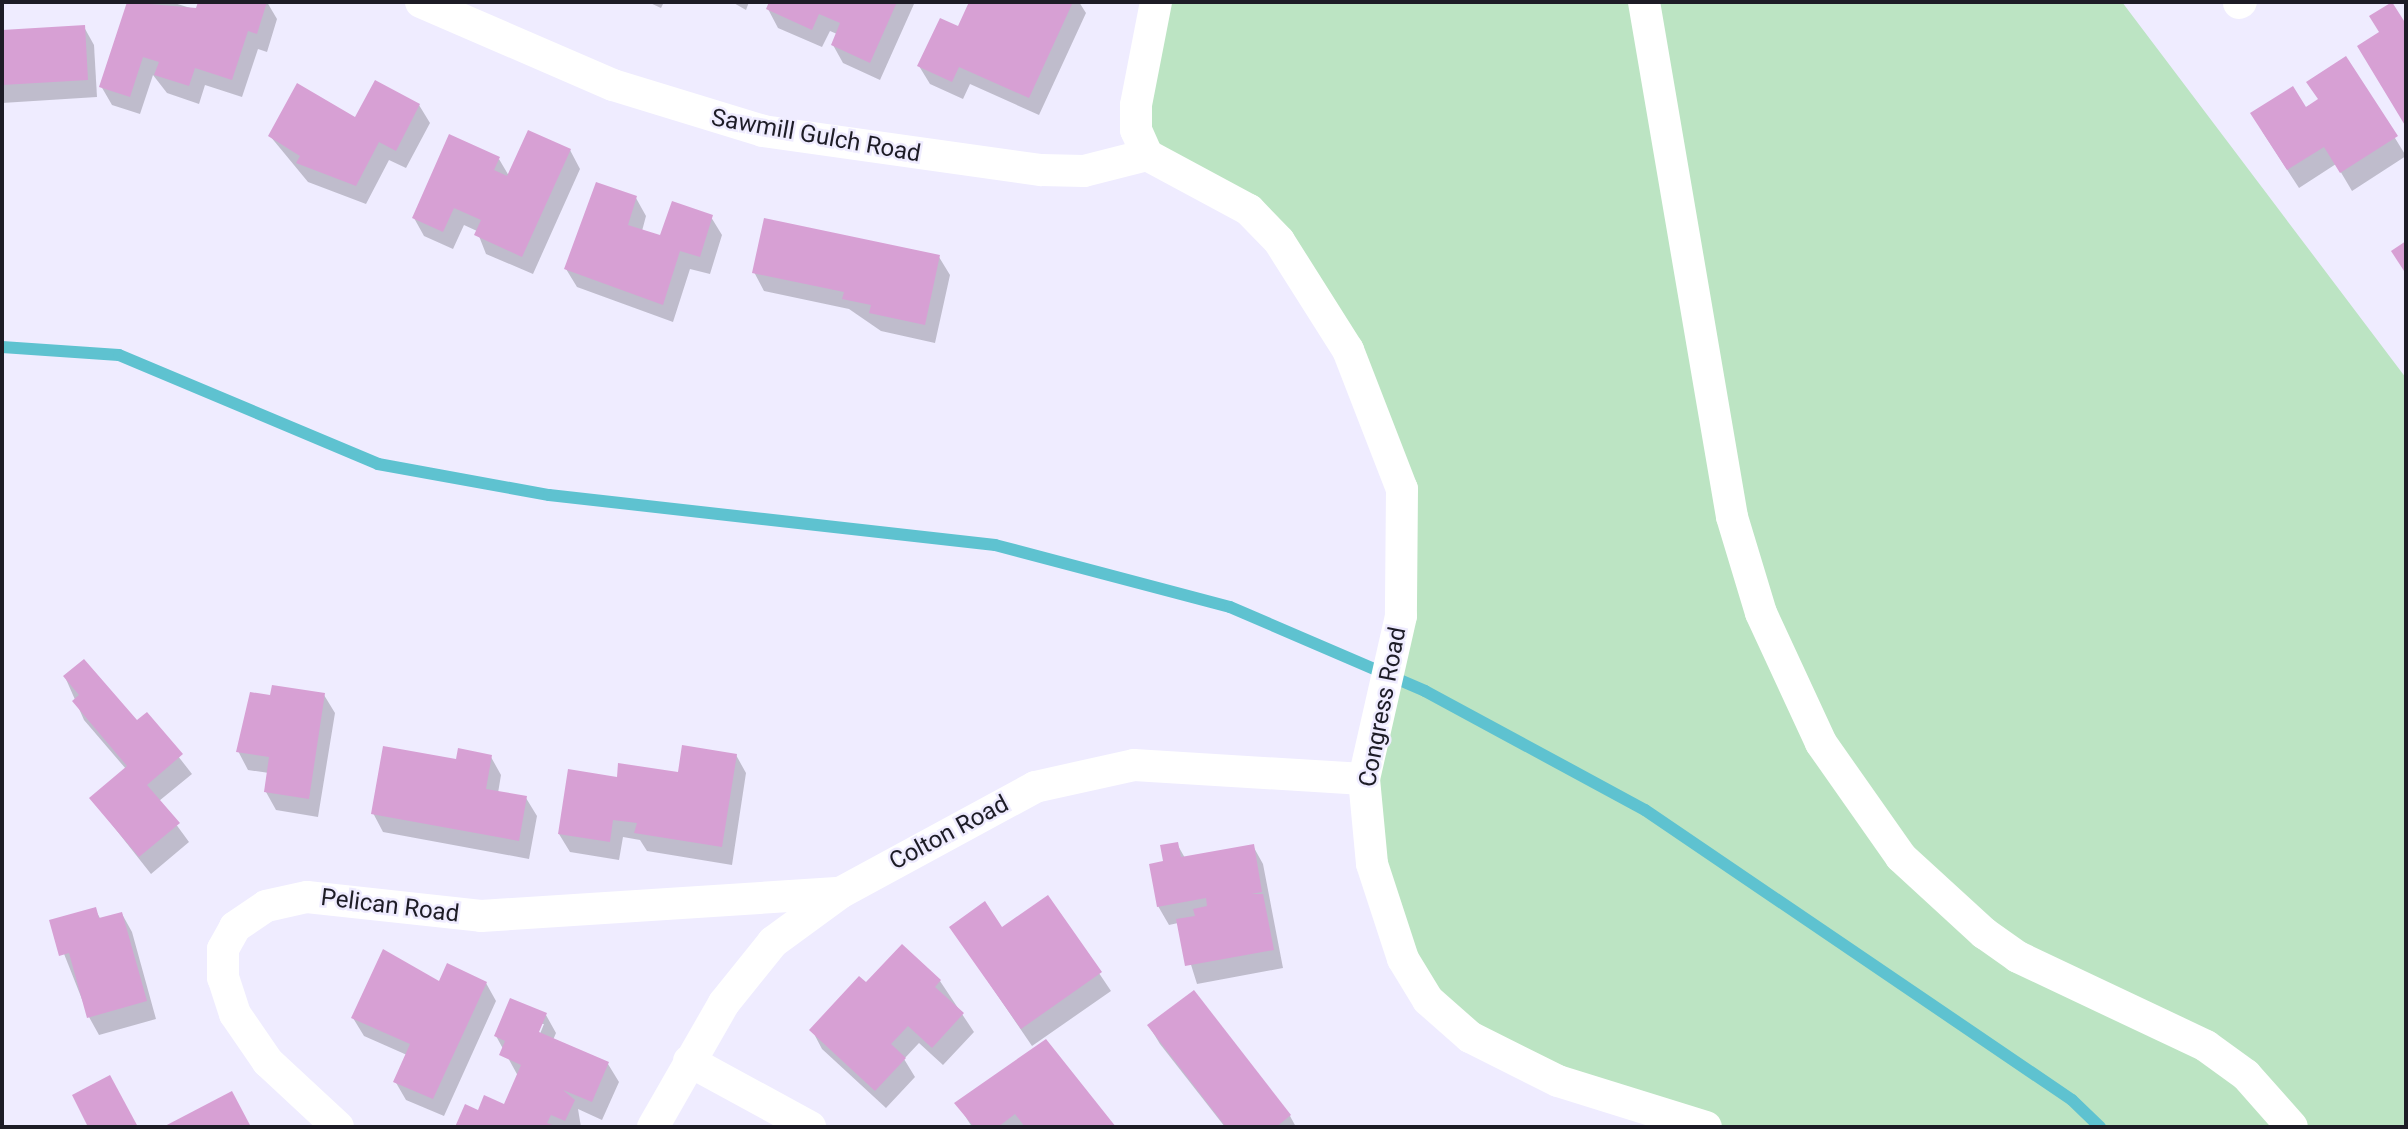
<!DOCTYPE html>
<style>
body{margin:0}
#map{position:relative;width:2408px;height:1129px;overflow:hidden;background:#efecff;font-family:Roboto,sans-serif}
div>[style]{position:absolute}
.green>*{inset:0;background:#bce4c3}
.shadow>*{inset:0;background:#0003}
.stream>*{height:12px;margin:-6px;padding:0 6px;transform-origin:6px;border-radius:6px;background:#5ec2d0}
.building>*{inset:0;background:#d7a0d4}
.minor>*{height:32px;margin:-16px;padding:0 16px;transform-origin:16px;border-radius:16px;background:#fff}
span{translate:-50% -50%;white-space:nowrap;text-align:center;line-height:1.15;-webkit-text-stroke:5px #efecff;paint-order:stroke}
.street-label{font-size:24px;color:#1d1c26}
.frame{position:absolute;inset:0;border:4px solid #1d1c26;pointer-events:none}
</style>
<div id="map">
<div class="green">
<i style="clip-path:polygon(1156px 2px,2122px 2px,2406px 378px,2406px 1127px,1706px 1127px,1605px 1095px,1428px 1000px,1372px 864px,1402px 489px,1279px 241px,1176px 175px,1136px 105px)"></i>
</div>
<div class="shadow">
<i style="clip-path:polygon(129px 2px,171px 2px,197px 10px,200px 2px,267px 2px,277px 19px,267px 52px,258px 49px,242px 97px,205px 85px,199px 104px,167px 93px,153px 75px,140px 114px,112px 105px,101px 86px)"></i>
<i style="clip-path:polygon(648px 2px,664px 2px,661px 8px)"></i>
<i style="clip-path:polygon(732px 2px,749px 2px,746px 10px)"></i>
<i style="clip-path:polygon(771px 2px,913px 2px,914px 4px,880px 80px,843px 63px,833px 45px,837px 34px,830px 31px,822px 47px,778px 28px,768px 9px)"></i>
<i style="clip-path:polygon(971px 2px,1079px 2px,1086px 13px,1039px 115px,970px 84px,963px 99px,930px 84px,919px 66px,959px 28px)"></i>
<i style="clip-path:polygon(84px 27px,94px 45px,97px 97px,2px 103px,2px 32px)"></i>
<i style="clip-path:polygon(2346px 58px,2406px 156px,2352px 191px,2336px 164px,2299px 188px,2262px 131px,2319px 100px)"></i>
<i style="clip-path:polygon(419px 105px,430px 123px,406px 168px,389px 160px,366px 204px,308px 182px,270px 136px)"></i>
<i style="clip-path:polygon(570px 150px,580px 169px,533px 274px,486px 254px,477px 231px,464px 225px,453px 249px,424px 236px,414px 218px,499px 159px,509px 176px)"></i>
<i style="clip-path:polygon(636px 198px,646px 216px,642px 231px,662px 237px,711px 217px,722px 235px,710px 274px,690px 269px,673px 322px,577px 287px,566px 269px)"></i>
<i style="clip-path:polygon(939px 257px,950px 275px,935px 343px,881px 331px,849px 309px,764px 291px,754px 272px)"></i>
<i style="clip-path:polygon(65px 677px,136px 723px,146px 715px,192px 774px,159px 801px,189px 842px,151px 874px,91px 798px,126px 769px,84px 720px)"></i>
<i style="clip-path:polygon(324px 695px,335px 713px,318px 817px,276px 810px,266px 792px,269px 773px,248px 770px,238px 751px,272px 698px)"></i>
<i style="clip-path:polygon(736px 755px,746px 773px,732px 865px,647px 851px,640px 840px,623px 837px,619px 860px,570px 852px,559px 834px,618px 779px,679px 774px)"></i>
<i style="clip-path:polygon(491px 757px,501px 775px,498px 793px,526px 798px,537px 816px,529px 859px,383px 832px,373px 813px,457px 761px)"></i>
<i style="clip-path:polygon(1177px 844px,1185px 858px,1253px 846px,1263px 864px,1283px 968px,1197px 984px,1178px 923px,1169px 925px,1158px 906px,1165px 863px)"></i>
<i style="clip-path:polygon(1048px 897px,1111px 991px,1032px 1046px,951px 927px,1002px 929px)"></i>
<i style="clip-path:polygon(95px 909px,101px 920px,122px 914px,132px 932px,156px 1019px,99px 1035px,89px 1017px,51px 921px)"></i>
<i style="clip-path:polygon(940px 981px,974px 1032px,943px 1065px,919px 1043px,904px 1059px,915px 1077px,886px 1108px,822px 1049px,812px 1030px,866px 985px)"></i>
<i style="clip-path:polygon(486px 983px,496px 1001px,444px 1116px,406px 1100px,395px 1081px,407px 1055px,364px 1036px,353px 1018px,440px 984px)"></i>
<i style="clip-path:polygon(1193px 992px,1290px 1116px,1296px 1127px,1225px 1127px,1160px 1044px,1149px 1026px)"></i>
<i style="clip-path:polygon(evenodd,546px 1015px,556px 1033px,553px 1040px,608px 1064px,619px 1082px,602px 1120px,578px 1109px,581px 1127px,457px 1127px,466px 1106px,478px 1112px,505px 1106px,518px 1076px,496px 1036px,546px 1015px,541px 1024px,544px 1024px,537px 1041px,534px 1040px,541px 1024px)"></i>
<i style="clip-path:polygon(1046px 1041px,1114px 1127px,972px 1127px,957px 1103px)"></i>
</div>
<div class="stream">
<i style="left:2px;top:347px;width:117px;rotate:3.9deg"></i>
<i style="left:119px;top:355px;width:281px;rotate:22.8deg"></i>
<i style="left:378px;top:464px;width:174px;rotate:10.3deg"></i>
<i style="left:549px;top:495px;width:449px;rotate:6.4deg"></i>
<i style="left:995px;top:545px;width:243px;rotate:14.8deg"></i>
<i style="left:1230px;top:607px;width:212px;rotate:23.3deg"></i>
<i style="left:1425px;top:691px;width:250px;rotate:28.4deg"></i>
<i style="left:1645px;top:810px;width:516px;rotate:34.18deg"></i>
<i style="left:2072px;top:1100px;width:39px;rotate:44deg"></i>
</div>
<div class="building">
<i style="clip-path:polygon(127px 2px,196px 8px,198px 2px,267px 2px,257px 34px,248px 31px,232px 80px,195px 68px,189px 86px,154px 75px,159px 62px,143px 57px,130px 97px,99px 87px)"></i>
<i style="clip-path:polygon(769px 2px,897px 2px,870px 63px,831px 45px,840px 23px,819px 14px,812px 30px,766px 9px)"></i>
<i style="clip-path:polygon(969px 2px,1073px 2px,1029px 98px,959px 67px,952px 82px,917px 66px,940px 18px,958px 26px)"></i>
<i style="clip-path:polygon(2392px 2px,2406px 24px,2406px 127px,2357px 46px,2379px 32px,2369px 16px)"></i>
<i style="clip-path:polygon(85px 25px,88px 80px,2px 85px,2px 30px)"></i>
<i style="clip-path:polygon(2346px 56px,2398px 136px,2340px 173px,2324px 147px,2287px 170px,2250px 113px,2293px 86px,2306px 107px,2318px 99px,2306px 82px)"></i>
<i style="clip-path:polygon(375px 80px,420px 104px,396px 151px,379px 142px,356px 186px,296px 163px,300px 156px,268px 136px,297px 83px,355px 117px)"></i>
<i style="clip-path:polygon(528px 130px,571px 149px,522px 257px,474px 235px,481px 220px,454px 208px,443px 232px,412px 218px,449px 134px,500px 157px,494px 170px,507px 176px)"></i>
<i style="clip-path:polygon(596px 182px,637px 196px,628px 225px,660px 235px,672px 201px,713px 215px,700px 257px,680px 251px,663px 305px,564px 269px)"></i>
<i style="clip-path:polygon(764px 218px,940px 255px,925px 325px,869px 313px,871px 305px,842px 299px,844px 292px,752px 273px)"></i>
<i style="clip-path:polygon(2406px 241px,2406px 274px,2391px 251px)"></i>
<i style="clip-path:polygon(84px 659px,137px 720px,147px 712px,183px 754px,147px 785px,180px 823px,139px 857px,89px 798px,127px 766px,72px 701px,79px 695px,63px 676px)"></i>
<i style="clip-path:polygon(272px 685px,325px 693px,309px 799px,264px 792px,269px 757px,236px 752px,250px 692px,270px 695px)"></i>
<i style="clip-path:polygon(682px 745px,737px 754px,722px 847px,634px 833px,637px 823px,613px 820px,610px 842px,558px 834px,568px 769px,617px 777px,618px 763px,678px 772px)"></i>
<i style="clip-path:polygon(383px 746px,456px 759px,458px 748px,492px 755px,486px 789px,527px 796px,519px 841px,371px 814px)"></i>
<i style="clip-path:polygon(1178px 842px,1181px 857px,1254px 844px,1262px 892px,1251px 894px,1263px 894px,1274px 950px,1185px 966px,1176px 919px,1195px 916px,1193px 909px,1207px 906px,1206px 898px,1157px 907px,1149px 864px,1163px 861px,1160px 845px)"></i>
<i style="clip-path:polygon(1048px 895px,1102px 972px,1021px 1029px,949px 927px,985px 901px,1002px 927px)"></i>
<i style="clip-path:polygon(96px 907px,99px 918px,122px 912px,147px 1001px,87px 1018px,69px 953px,59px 956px,49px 920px)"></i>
<i style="clip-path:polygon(902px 944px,941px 980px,935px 987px,964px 1013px,932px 1048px,908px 1026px,891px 1044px,906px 1058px,875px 1091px,809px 1030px,859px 976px,866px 982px)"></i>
<i style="clip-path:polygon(383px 949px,439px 981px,447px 963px,487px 982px,433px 1099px,393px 1082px,410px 1044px,351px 1018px)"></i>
<i style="clip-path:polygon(1194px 990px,1291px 1115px,1276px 1127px,1226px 1127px,1147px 1025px)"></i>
<i style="clip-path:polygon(510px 998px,547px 1013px,539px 1032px,609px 1062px,592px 1102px,563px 1090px,575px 1100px,565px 1121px,551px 1115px,547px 1123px,558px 1127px,455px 1127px,465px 1104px,478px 1110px,484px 1095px,504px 1104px,521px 1065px,499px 1055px,505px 1041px,494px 1036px)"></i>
<i style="clip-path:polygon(1046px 1039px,1116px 1127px,1025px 1127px,1015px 1114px,998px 1127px,974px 1127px,954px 1103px)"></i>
<i style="clip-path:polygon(110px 1075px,138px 1127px,88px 1127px,72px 1095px)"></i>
<i style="clip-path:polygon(232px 1091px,251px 1127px,163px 1127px)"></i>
</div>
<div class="minor">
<i style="left:421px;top:2px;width:209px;rotate:23.4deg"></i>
<i style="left:613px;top:85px;width:157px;rotate:17deg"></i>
<i style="left:763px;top:131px;width:281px;rotate:8deg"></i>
<i style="left:1041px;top:170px;width:43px;rotate:1.3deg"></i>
<i style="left:1084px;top:171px;width:65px;rotate:-14.3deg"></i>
<i style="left:1156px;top:2px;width:105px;rotate:101deg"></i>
<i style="left:1136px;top:105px;width:25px;rotate:90deg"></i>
<i style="left:1136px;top:130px;width:27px;rotate:66deg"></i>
<i style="left:1147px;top:155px;width:116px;rotate:28.3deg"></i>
<i style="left:1249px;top:210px;width:43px;rotate:45.9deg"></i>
<i style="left:1279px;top:241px;width:129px;rotate:57.7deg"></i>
<i style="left:1348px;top:350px;width:149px;rotate:68.8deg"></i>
<i style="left:1402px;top:489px;width:127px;rotate:90.5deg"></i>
<i style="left:1401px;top:616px;width:167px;rotate:102.8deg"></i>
<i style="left:1364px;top:779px;width:85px;rotate:84.6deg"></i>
<i style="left:1372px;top:864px;width:100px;rotate:71.9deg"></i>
<i style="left:1403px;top:959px;width:48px;rotate:58.6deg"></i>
<i style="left:1428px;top:1000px;width:56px;rotate:41.4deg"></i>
<i style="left:1470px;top:1037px;width:98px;rotate:26.6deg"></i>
<i style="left:1558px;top:1081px;width:155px;rotate:17.3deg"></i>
<i style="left:1644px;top:2px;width:522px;rotate:80.3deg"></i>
<i style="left:1732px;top:517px;width:100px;rotate:73.2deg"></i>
<i style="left:1761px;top:613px;width:143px;rotate:65.2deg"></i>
<i style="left:1821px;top:743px;width:139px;rotate:54.9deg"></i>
<i style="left:1901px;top:857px;width:113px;rotate:42.5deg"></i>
<i style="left:1984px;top:933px;width:42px;rotate:35.2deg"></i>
<i style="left:2018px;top:957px;width:208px;rotate:25.3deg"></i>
<i style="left:2206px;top:1046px;width:49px;rotate:35.9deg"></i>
<i style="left:2246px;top:1075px;width:69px;rotate:48.5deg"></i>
<i style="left:2239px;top:3px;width:2px;rotate:-27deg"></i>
<i style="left:689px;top:1061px;width:138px;rotate:28.6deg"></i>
<i style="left:338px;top:1127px;width:96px;rotate:-137.1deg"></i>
<i style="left:268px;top:1062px;width:58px;rotate:-124.5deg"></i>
<i style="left:235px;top:1014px;width:38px;rotate:-108deg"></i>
<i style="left:223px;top:978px;width:29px;rotate:-90deg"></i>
<i style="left:223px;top:949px;width:25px;rotate:-61deg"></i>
<i style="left:235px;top:927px;width:37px;rotate:-34deg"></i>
<i style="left:266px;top:906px;width:42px;rotate:-12.4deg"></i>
<i style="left:307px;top:897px;width:175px;rotate:6.2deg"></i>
<i style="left:481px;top:916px;width:360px;rotate:-3.7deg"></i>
<i style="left:653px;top:1127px;width:143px;rotate:-60.2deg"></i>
<i style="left:724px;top:1003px;width:78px;rotate:-51.2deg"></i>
<i style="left:773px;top:942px;width:83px;rotate:-36.2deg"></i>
<i style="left:840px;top:893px;width:222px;rotate:-28.5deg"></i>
<i style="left:1035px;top:787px;width:101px;rotate:-12.5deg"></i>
<i style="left:1134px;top:765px;width:230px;rotate:3.5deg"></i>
</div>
<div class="street-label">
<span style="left:816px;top:136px;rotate:10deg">Sawmill Gulch Road</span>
<span style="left:1383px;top:707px;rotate:-79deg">Congress Road</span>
<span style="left:949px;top:833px;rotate:-28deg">Colton Road</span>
<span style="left:390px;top:906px;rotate:7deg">Pelican Road</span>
</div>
<div class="frame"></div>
</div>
